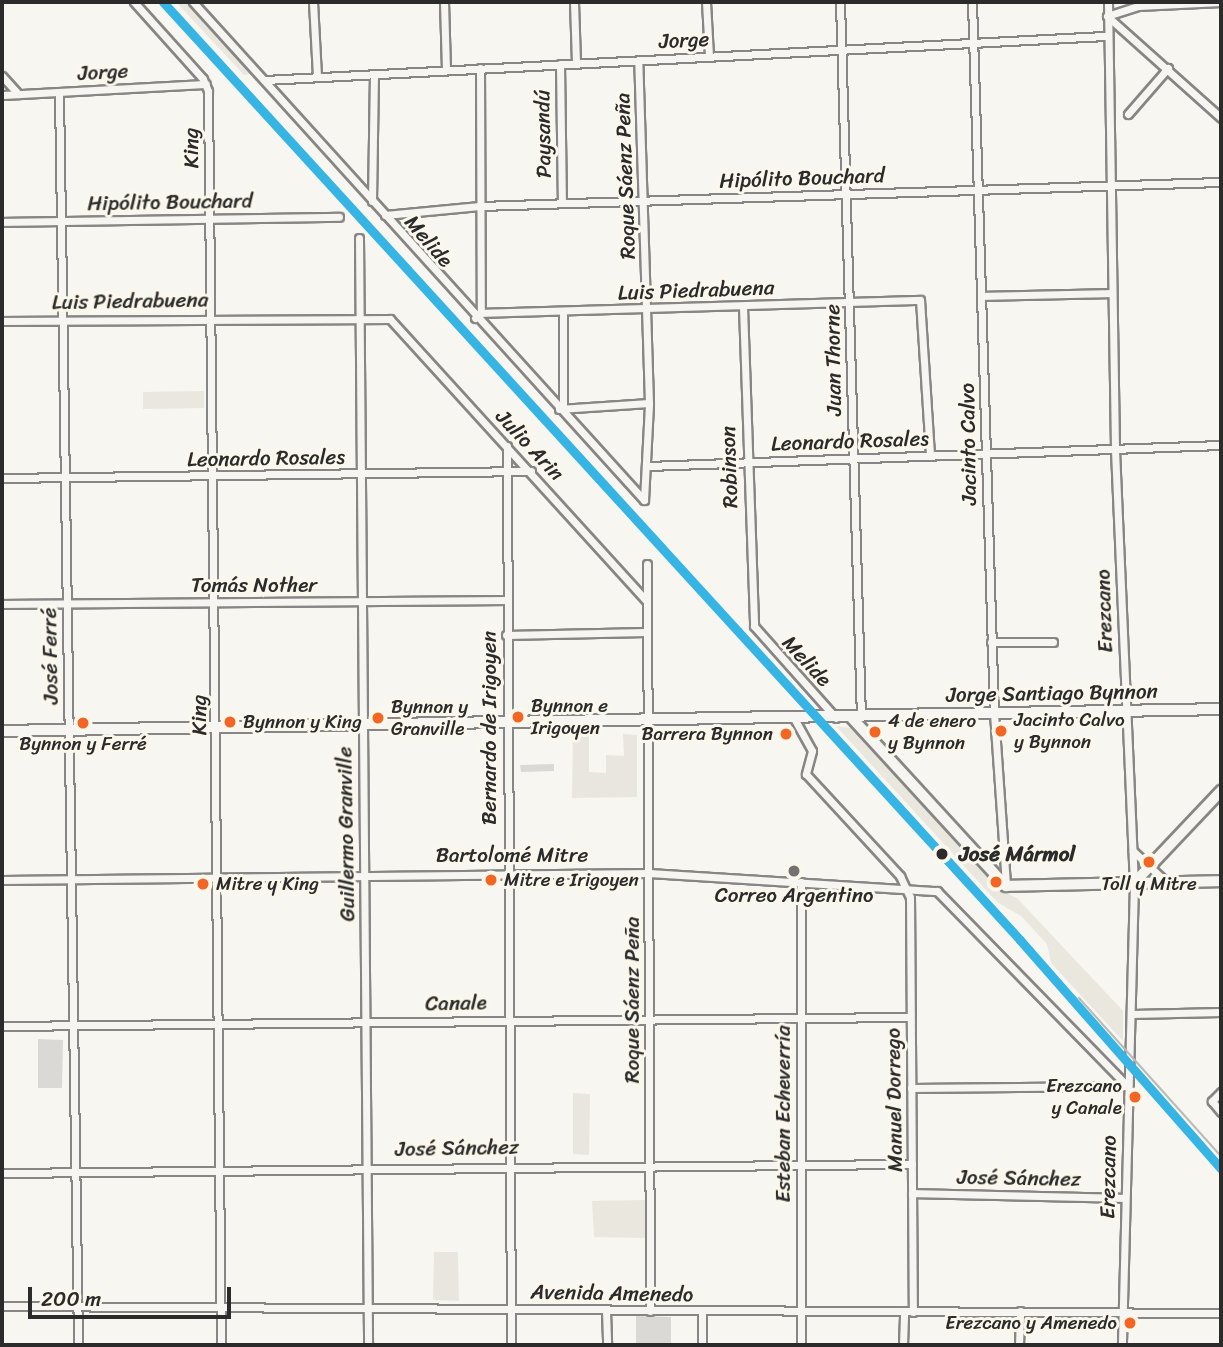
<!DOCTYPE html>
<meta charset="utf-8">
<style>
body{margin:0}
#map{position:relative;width:1223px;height:1347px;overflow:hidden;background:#f8f6f0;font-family:Sriracha,sans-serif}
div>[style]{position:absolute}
.built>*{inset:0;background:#e9e6df}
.green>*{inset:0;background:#e9e7de}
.building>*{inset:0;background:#dbd9d6}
.roads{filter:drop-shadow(2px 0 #878684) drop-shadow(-2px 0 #878684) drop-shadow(0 2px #878684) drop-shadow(0 -2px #878684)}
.street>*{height:7px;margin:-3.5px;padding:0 3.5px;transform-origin:3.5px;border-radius:3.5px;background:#f6f5f1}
.secondary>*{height:10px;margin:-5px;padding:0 5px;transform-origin:5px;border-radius:5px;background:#f6f5f1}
.rail>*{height:2px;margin:-1px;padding:0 1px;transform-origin:1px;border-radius:1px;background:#bcbab8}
.rail-1>*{height:9px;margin:-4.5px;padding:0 4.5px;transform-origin:4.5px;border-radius:4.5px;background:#36b4e3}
.dots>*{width:19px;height:19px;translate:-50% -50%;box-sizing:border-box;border:4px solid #fbf7ec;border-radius:50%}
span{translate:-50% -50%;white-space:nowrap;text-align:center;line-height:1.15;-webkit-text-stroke:6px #fbf7ec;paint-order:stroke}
.bus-label{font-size:19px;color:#2b2b2b}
.left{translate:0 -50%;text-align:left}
.right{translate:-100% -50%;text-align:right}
.street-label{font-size:21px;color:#2b2b2b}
.stop-label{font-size:21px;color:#2b2b2b;font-weight:700}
.poi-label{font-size:21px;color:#2b2b2b}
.frame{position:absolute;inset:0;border:4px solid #2b2b2b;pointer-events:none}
.scale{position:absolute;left:28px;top:1287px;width:203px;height:32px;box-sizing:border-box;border:4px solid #2b2b2b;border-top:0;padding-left:9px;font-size:21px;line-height:24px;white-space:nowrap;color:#2b2b2b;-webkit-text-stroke:5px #fbf7ec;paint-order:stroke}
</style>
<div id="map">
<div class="built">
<i style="clip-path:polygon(573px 734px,589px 734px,589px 772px,606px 773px,606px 755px,624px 756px,623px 734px,637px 735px,637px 797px,572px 798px)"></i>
<i style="clip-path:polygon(573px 1093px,590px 1094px,589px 1155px,573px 1154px)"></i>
<i style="clip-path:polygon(434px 1252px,458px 1252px,459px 1301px,433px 1300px)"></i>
</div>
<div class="green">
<i style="clip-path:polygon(176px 2px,188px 2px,254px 74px,244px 75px)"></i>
<i style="clip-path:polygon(204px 391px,204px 408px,143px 409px,143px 392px)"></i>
<i style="clip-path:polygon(836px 726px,851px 728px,1002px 891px,1017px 898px,1123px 1011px,1123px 1041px,1051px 963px,1047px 944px,1021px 916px,997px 902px)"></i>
<i style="clip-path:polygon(645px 1200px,646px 1238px,594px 1237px,592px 1201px)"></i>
</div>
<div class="building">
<i style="clip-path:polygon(554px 764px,554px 771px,521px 772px,520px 765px)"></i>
<i style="clip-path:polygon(38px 1039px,63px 1040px,62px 1088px,38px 1088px)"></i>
<i style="clip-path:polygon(636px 1316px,671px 1317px,671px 1345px,636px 1345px)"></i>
</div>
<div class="roads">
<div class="street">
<i style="left:134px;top:2px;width:103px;rotate:48.1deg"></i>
<i style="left:203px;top:79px;width:13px;rotate:67deg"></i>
<i style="left:208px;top:91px;width:1254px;rotate:89.41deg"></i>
<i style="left:193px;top:2px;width:672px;rotate:47.84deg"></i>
<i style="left:644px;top:500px;width:97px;rotate:-87deg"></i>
<i style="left:649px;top:403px;width:343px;rotate:-91.8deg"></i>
<i style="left:313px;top:2px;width:75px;rotate:86.9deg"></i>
<i style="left:444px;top:2px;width:67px;rotate:88.3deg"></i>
<i style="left:574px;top:2px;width:60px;rotate:88.1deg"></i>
<i style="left:706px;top:2px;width:54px;rotate:86.8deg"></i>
<i style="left:840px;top:2px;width:715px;rotate:88.32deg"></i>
<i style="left:972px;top:2px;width:711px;rotate:88.23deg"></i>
<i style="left:994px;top:713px;width:172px;rotate:86deg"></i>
<i style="left:1108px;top:2px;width:448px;rotate:89.1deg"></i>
<i style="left:1115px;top:450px;width:433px;rotate:87.5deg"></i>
<i style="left:1134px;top:883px;width:462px;rotate:91.5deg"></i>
<i style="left:1107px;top:16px;width:153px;rotate:41.8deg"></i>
<i style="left:1107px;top:16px;width:33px;rotate:-18deg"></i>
<i style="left:1138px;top:6px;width:83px;rotate:-2.8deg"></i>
<i style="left:560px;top:64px;width:139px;rotate:89.2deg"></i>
<i style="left:480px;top:68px;width:245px;rotate:89.8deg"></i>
<i style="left:2px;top:76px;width:24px;rotate:48deg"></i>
<i style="left:265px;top:80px;width:841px;rotate:-3deg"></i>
<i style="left:59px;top:92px;width:1253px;rotate:89.13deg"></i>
<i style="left:2px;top:95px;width:204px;rotate:-3.1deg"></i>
<i style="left:1128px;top:114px;width:61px;rotate:-49deg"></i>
<i style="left:372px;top:201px;width:127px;rotate:-89.1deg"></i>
<i style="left:385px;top:215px;width:95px;rotate:-5.4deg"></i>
<i style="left:480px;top:206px;width:741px;rotate:-1.86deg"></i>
<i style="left:2px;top:222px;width:337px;rotate:-0.9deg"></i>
<i style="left:359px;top:238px;width:1107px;rotate:89.53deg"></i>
<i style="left:982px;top:296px;width:129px;rotate:-1.3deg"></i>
<i style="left:743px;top:307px;width:319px;rotate:88deg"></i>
<i style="left:754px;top:626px;width:123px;rotate:48.3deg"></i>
<i style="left:563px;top:313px;width:94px;rotate:90deg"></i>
<i style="left:475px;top:318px;width:8px;rotate:-40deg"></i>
<i style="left:481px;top:313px;width:439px;rotate:-1.7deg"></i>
<i style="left:920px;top:300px;width:155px;rotate:86.3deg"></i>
<i style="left:2px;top:321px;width:388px;rotate:-0.3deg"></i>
<i style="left:390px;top:319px;width:380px;rotate:47.7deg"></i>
<i style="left:559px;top:409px;width:90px;rotate:-3.8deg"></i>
<i style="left:507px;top:446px;width:899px;rotate:89.75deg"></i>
<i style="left:648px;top:466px;width:573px;rotate:-2.1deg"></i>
<i style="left:2px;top:478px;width:529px;rotate:-0.76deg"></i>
<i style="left:647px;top:564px;width:747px;rotate:89.77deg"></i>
<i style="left:2px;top:604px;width:504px;rotate:-0.45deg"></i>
<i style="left:506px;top:635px;width:140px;rotate:-1.2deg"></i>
<i style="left:991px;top:642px;width:62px"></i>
<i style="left:795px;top:720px;width:35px;rotate:61deg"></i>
<i style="left:812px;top:751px;width:24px;rotate:105deg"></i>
<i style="left:806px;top:774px;width:139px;rotate:47.3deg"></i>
<i style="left:900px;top:876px;width:23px;rotate:65deg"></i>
<i style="left:910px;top:897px;width:415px;rotate:89.6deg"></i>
<i style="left:1133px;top:851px;width:45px;rotate:43.2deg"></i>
<i style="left:2px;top:880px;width:647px;rotate:-0.62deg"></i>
<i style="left:649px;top:873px;width:289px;rotate:3.6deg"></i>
<i style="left:937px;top:891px;width:272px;rotate:45.7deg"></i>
<i style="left:801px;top:882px;width:463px;rotate:90deg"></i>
<i style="left:1132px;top:1014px;width:89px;rotate:-1.3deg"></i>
<i style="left:2px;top:1026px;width:908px;rotate:-0.57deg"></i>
<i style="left:911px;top:1088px;width:215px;rotate:-0.5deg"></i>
<i style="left:1221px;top:1092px;width:13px;rotate:135deg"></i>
<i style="left:1212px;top:1101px;width:14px;rotate:51deg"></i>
<i style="left:2px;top:1173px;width:910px;rotate:-0.57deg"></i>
<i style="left:912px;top:1193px;width:213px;rotate:1.3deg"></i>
<i style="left:2px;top:1306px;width:1219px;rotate:0.33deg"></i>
<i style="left:606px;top:1311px;width:34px;rotate:88deg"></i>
<i style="left:702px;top:1345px;width:34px;rotate:-90deg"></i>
<i style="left:903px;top:1345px;width:33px;rotate:-88deg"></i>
<i style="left:1019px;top:1345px;width:34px;rotate:-88deg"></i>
</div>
<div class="secondary">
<i style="left:852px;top:718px;width:228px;rotate:47.5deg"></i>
<i style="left:1006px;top:886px;width:215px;rotate:-1.3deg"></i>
<i style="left:2px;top:731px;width:1219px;rotate:-1.03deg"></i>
<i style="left:1134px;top:883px;width:127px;rotate:-46.6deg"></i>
</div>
</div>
<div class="rail">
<i style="left:1079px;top:998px;width:212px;rotate:48.1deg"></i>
</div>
<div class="rail-1">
<i style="left:163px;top:2px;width:1271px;rotate:47.58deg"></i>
<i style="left:1020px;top:940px;width:305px;rotate:48.7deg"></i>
</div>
<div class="dots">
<i style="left:518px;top:717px;background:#f26522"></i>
<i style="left:378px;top:718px;background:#f26522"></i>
<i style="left:230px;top:722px;background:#f26522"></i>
<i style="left:83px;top:723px;background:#f26522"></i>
<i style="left:1001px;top:731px;background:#f26522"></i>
<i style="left:875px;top:732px;background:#f26522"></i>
<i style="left:786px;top:734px;background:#f26522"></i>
<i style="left:942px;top:854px;background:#2b2b2b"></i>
<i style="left:1149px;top:862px;background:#f26522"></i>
<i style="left:794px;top:871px;background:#737270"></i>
<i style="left:491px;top:880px;background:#f26522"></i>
<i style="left:996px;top:882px;background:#f26522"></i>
<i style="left:203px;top:884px;background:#f26522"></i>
<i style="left:1135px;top:1097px;background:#f26522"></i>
<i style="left:1130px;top:1323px;background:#f26522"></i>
</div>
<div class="bus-label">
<span class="left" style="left:531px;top:717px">Bynnon e<br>Irigoyen</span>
<span class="left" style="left:391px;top:718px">Bynnon y<br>Granville</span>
<span class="left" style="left:1014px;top:731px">Jacinto Calvo<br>y Bynnon</span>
<span class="left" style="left:888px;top:732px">4 de enero<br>y Bynnon</span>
<span class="left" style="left:243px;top:722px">Bynnon y King</span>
<span class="right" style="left:773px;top:734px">Barrera Bynnon</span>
<span style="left:83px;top:744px">Bynnon y Ferré</span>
<span class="left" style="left:504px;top:880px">Mitre e Irigoyen</span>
<span class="left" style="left:216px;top:884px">Mitre y King</span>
<span style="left:1149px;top:884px">Toll y Mitre</span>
<span class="right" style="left:1122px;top:1097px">Erezcano<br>y Canale</span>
<span class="right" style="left:1117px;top:1323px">Erezcano y Amenedo</span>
</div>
<div class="street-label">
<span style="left:684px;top:40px;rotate:-3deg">Jorge</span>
<span style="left:103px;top:72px;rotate:-3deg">Jorge</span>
<span style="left:543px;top:134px;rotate:-91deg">Paysandú</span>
<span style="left:191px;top:148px;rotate:-91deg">King</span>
<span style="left:625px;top:176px;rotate:-92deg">Roque Sáenz Peña</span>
<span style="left:802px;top:178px;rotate:-2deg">Hipólito Bouchard</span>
<span style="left:170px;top:202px;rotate:-1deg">Hipólito Bouchard</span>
<span style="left:429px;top:241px;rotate:49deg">Melide</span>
<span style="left:696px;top:290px;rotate:-2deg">Luis Piedrabuena</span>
<span style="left:130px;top:301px;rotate:-1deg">Luis Piedrabuena</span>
<span style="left:833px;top:360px;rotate:-91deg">Juan Thorne</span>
<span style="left:850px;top:441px;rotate:-2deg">Leonardo Rosales</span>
<span style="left:968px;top:444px;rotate:-91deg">Jacinto Calvo</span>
<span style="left:530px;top:445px;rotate:47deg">Julio Arin</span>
<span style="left:266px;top:458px;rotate:-1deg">Leonardo Rosales</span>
<span style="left:729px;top:467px;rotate:-92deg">Robinson</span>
<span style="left:254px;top:585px">Tomás Nother</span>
<span style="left:1104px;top:611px;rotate:-92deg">Erezcano</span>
<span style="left:50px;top:656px;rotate:-91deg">José Ferré</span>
<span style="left:807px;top:661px;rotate:47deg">Melide</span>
<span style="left:1052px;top:693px;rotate:-1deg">Jorge Santiago Bynnon</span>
<span style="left:199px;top:715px;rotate:-91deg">King</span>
<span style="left:489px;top:728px;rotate:-90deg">Bernardo de Irigoyen</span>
<span style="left:346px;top:834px;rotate:-91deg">Guillermo Granville</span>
<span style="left:512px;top:855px">Bartolomé Mitre</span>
<span style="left:632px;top:1000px;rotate:-90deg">Roque Sáenz Peña</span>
<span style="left:456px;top:1003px;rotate:-1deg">Canale</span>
<span style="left:894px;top:1100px;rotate:-91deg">Manuel Dorrego</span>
<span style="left:783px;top:1114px;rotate:-90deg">Esteban Echeverría</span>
<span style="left:457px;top:1148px;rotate:-1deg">José Sánchez</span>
<span style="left:1108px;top:1177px;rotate:-89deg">Erezcano</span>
<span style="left:1019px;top:1178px;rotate:1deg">José Sánchez</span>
<span style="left:612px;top:1293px;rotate:1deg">Avenida Amenedo</span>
</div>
<div class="stop-label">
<span class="left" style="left:959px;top:854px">José Mármol</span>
</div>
<div class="poi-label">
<span style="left:794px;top:895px">Correo Argentino</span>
</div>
<div class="frame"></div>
<div class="scale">200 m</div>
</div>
